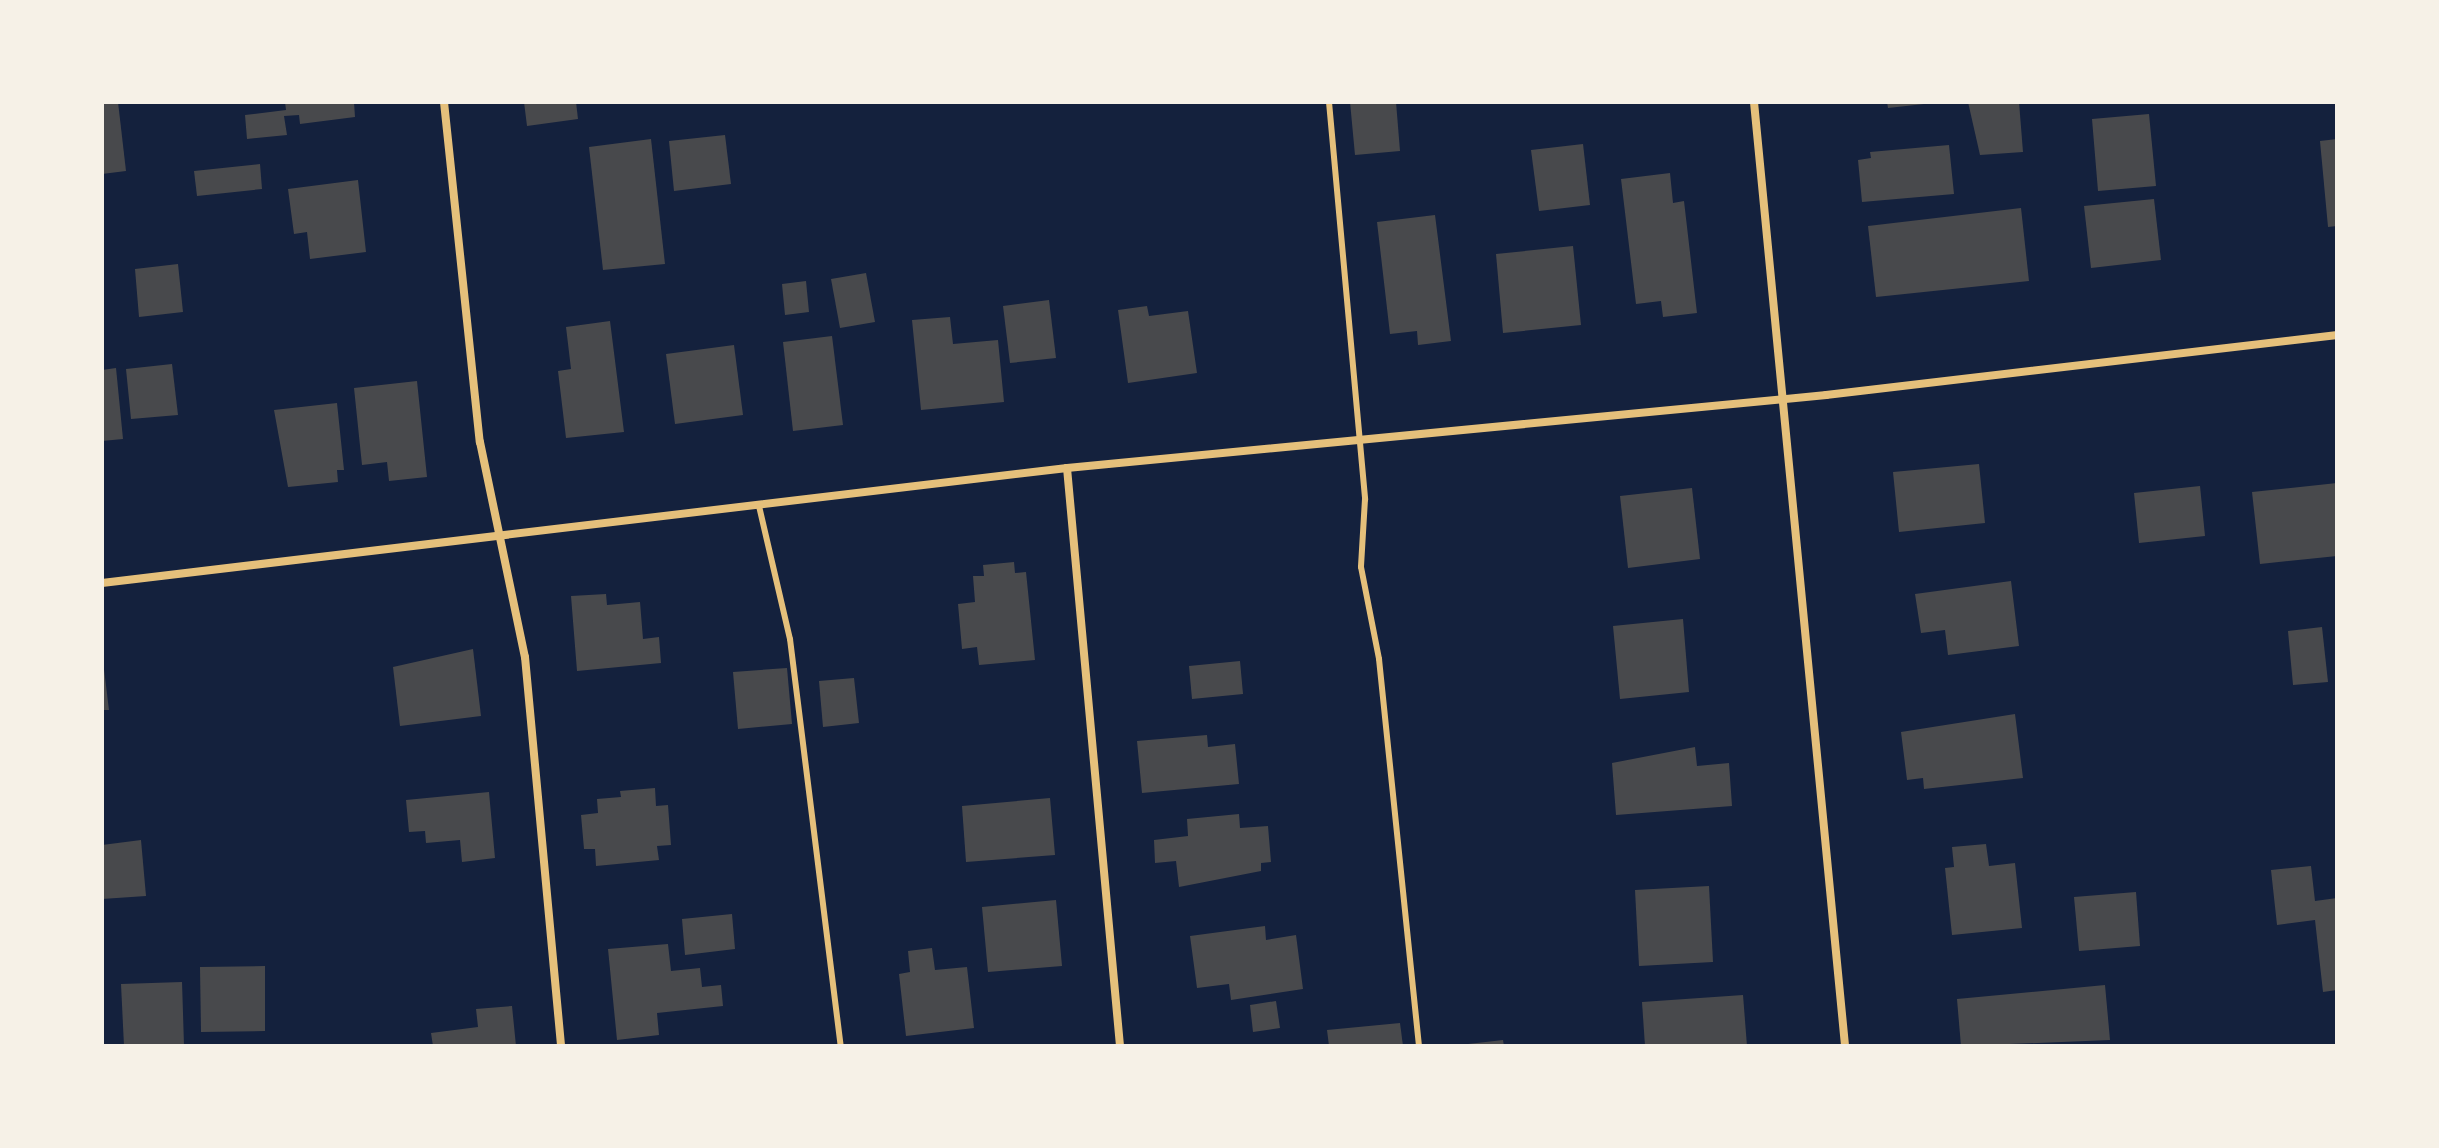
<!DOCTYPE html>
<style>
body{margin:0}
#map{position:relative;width:2439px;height:1148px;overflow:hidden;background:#14213d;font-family:"Libre Baskerville",serif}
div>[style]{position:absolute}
.building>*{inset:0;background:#48494c}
.service>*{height:6px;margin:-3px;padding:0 3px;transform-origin:3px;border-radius:3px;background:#e5c07b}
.minor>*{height:8px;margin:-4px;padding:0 4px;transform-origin:4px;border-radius:4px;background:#e5c07b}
span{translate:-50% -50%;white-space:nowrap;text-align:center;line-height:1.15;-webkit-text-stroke:8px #f6f1e7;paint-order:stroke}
.frame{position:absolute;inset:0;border:104px solid #f6f1e7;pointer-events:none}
</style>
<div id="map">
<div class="building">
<i style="clip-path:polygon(118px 102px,126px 171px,102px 174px,102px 103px)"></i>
<i style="clip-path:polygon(285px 102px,354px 102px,355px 117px,300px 124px,299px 115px,284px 116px,287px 135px,247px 139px,245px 115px,286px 110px)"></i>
<i style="clip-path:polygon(524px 102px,576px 102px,578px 119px,527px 126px)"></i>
<i style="clip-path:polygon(1350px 102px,1396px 102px,1400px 151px,1355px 155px)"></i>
<i style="clip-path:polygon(1887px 102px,1924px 102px,1924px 104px,1888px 108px)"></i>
<i style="clip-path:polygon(1968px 102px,2019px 102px,2023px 152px,1980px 155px)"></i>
<i style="clip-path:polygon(2149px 114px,2156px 186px,2098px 191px,2092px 119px)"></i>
<i style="clip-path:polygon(725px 135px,731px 184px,674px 191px,669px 141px)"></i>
<i style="clip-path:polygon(651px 139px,665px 264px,603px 270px,589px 147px)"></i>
<i style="clip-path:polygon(2337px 139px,2337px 226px,2328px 227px,2320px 141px)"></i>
<i style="clip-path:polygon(1583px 144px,1590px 205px,1539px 211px,1531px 150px)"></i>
<i style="clip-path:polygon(1949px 145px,1954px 194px,1862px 202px,1858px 160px,1871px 158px,1870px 152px)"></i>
<i style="clip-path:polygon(260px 164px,262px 189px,197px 196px,194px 171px)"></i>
<i style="clip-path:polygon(1670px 173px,1673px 203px,1684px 201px,1697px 313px,1663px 317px,1661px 301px,1636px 304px,1621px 179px)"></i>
<i style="clip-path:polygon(358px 180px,366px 252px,310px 259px,307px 232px,294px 234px,288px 189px)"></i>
<i style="clip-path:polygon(2154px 199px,2161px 260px,2091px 268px,2084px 206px)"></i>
<i style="clip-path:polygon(2021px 208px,2029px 281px,1876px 297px,1868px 226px)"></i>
<i style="clip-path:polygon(1435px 215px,1451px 341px,1418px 345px,1417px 331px,1390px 334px,1377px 222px)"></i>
<i style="clip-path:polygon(1573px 246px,1581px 325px,1503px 333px,1496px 254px)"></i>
<i style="clip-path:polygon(178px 264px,183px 312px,139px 317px,135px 269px)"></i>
<i style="clip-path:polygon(866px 273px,875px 322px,840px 328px,831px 279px)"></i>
<i style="clip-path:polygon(806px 281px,809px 312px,785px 315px,782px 284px)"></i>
<i style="clip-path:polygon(1049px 300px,1056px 358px,1010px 363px,1003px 306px)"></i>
<i style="clip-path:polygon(1147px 306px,1149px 316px,1188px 311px,1197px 373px,1128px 383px,1118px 310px)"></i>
<i style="clip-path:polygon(950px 317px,953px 344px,998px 340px,1004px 402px,921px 410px,912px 320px)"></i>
<i style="clip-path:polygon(610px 321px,624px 432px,566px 438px,558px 371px,571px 369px,566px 327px)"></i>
<i style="clip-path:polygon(832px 336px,843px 425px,793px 431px,783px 342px)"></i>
<i style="clip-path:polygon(734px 345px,743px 415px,675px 424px,666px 354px)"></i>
<i style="clip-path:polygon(172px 364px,178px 415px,131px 419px,126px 369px)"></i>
<i style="clip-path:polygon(116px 368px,123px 439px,102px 441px,102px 370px)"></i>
<i style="clip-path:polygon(417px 381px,427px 477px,389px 481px,387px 462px,362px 465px,354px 388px)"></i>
<i style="clip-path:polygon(337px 403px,344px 470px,337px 470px,338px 482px,288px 487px,274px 410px)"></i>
<i style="clip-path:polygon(1979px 464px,1985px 523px,1899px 532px,1893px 472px)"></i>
<i style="clip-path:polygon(2337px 483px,2337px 556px,2260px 564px,2252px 492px)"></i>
<i style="clip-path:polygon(2200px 486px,2205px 536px,2139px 543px,2134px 493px)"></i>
<i style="clip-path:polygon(1692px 488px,1700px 559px,1628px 568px,1620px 496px)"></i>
<i style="clip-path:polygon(1014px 562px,1015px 573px,1026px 572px,1035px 660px,979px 665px,977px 647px,962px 649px,958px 604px,975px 602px,973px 576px,984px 576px,983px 565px)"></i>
<i style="clip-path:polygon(2011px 581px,2019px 646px,1948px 655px,1945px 630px,1921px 633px,1915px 594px)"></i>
<i style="clip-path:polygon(606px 594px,607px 605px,640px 602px,643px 639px,659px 637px,661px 663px,577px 671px,571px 596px)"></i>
<i style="clip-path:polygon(1683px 619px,1689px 692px,1620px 699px,1613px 626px)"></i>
<i style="clip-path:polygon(2322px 627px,2328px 682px,2293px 685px,2288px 631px)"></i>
<i style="clip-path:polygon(473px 649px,481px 716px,400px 726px,393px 667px)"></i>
<i style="clip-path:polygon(102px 653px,109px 710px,102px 710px)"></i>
<i style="clip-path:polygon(1240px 661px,1243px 694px,1192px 699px,1189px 666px)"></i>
<i style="clip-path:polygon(787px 668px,792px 724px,738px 729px,733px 672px)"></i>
<i style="clip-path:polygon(854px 678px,859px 723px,823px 727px,819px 681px)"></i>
<i style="clip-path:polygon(2015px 714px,2023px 778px,1924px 789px,1923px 778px,1907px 780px,1901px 732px)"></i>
<i style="clip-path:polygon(1207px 735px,1208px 747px,1235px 744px,1239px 784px,1142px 793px,1137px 741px)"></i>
<i style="clip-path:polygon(1695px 747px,1697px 766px,1729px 763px,1732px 806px,1616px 815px,1612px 763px)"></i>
<i style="clip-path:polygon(655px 788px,656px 806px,668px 805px,671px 845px,657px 846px,659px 860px,596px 866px,595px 849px,584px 849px,581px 815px,598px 813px,597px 799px,621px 797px,620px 791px)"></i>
<i style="clip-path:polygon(489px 792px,495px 858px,462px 862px,460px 840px,426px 843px,425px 831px,409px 832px,406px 800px)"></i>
<i style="clip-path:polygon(1050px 798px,1055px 855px,966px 862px,962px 806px)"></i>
<i style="clip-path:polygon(1239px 814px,1240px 828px,1268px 826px,1271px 862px,1261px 863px,1261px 871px,1179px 887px,1176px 861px,1155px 863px,1154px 840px,1188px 836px,1187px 819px)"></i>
<i style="clip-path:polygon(141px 840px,146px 896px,102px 899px,102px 845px)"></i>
<i style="clip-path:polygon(1986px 844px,1989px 866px,2015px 863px,2022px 928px,1952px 935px,1945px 868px,1954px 867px,1952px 847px)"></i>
<i style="clip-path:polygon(2311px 866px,2315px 901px,2337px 898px,2337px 990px,2323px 992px,2315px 920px,2277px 925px,2271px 870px)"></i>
<i style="clip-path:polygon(1709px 886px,1713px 962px,1639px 966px,1635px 890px)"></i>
<i style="clip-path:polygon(2136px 892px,2140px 946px,2079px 951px,2074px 897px)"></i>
<i style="clip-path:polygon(1056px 900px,1062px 966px,988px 972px,982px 907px)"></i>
<i style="clip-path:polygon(732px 914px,735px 949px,685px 955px,682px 919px)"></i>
<i style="clip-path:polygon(1265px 926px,1266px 940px,1296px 935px,1303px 989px,1231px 1000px,1229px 984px,1197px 988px,1190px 936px)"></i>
<i style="clip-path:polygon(668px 944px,671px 971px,700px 968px,702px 987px,721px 985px,723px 1006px,657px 1013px,659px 1035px,617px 1040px,608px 949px)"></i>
<i style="clip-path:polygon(932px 948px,935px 970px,967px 967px,974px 1028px,906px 1036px,899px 974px,910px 972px,908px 951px)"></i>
<i style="clip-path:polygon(265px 966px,265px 1031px,201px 1032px,200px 967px)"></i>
<i style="clip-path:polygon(182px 982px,184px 1046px,124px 1046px,121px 984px)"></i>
<i style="clip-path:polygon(2105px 985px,2110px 1040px,1961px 1046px,1957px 999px)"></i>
<i style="clip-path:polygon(1743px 995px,1747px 1046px,1645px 1046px,1642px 1002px)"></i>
<i style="clip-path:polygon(1276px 1001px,1280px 1028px,1253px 1032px,1250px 1005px)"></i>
<i style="clip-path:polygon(512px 1006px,516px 1046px,433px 1046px,431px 1033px,478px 1027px,476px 1009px)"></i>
<i style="clip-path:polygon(1400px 1023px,1403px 1046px,1329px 1046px,1327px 1030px)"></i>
<i style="clip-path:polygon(1503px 1040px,1504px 1046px,1469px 1046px,1468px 1044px)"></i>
</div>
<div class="service">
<i style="left:1329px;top:102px;width:399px;rotate:84.8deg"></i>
<i style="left:1365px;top:499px;width:68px;rotate:93.4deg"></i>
<i style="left:1361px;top:567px;width:94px;rotate:78.9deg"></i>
<i style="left:1379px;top:659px;width:389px;rotate:84.1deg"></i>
<i style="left:759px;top:506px;width:137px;rotate:76.9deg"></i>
<i style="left:790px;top:639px;width:410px;rotate:82.9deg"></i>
</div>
<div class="minor">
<i style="left:444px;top:102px;width:342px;rotate:84deg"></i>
<i style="left:480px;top:442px;width:220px;rotate:78.2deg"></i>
<i style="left:525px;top:657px;width:391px;rotate:84.7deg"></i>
<i style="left:1754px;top:102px;width:948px;rotate:84.49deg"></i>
<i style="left:1067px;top:468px;width:580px;rotate:84.76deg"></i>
<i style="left:102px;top:583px;width:972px;rotate:-6.8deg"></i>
<i style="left:1067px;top:468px;width:763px;rotate:-5.49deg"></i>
<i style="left:1826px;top:395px;width:515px;rotate:-6.7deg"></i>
</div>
<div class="frame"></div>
</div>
